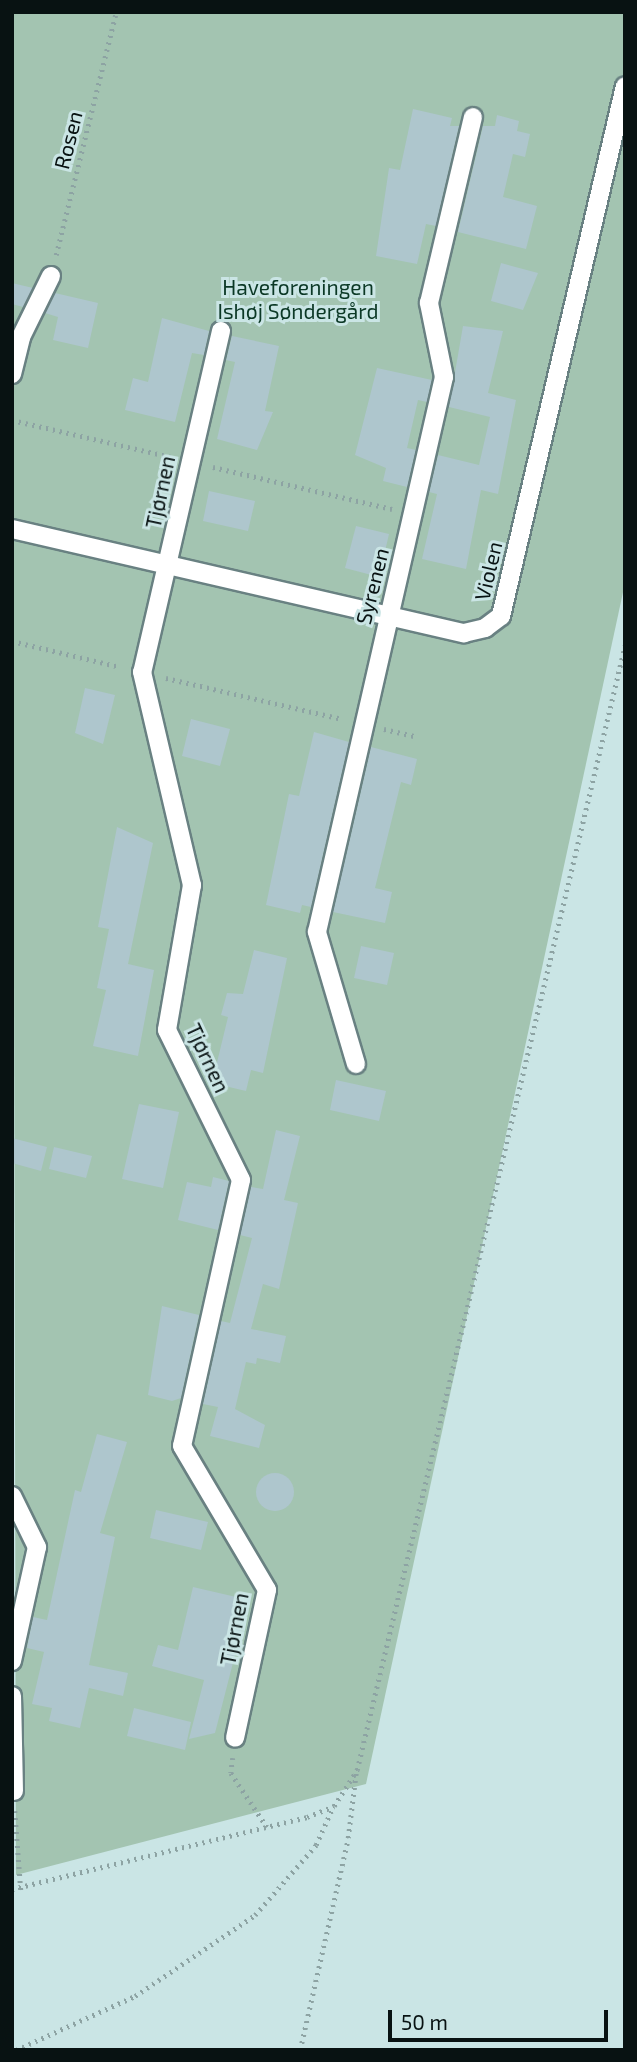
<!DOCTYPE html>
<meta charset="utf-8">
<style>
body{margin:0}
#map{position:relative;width:637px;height:2062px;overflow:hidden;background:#cae5e5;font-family:"Exo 2",sans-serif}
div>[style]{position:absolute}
.green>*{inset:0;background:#a3c4b1}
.building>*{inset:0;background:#aec6cd}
.round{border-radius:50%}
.path>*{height:4.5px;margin-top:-2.25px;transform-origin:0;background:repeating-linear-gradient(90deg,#8da3a3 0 2px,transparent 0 7px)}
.roads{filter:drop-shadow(2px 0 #698182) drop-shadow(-2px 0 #698182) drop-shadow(0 2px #698182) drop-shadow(0 -2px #698182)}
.lane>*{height:18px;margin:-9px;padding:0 9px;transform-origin:9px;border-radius:9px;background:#fff}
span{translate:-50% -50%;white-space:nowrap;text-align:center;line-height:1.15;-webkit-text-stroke:6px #cae5e5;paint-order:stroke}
.street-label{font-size:21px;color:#081212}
.park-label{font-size:21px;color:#0b3825}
.frame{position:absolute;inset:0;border:14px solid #081212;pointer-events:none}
.scale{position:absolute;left:388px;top:2010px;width:220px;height:32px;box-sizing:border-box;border:4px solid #081212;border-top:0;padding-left:9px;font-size:21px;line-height:24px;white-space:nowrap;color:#081212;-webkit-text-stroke:5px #cae5e5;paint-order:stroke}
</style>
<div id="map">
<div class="green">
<i style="clip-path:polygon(12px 12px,625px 12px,625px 583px,366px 1784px,16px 1875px)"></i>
</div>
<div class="building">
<i style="clip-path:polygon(413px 109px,452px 118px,450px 126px,459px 126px,436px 226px,426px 224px,417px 264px,376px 256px,389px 168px,400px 170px)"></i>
<i style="clip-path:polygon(497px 115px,519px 121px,517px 131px,530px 134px,525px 157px,513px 154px,503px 197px,537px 206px,526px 249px,458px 232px,483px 126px,495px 126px)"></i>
<i style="clip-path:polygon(501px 263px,538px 273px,523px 310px,491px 301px)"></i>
<i style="clip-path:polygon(12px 283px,33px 288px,23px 307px,12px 304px)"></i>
<i style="clip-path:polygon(55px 293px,98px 303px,88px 348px,53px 340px,58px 317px,45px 313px)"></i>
<i style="clip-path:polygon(162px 318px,209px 331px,204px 355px,192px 353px,175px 422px,125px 410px,133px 378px,148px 382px)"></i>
<i style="clip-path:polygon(463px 326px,503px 331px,488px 393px,516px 400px,498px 494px,481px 490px,466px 569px,422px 559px,437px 494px,429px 492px,438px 455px,479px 465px,490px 417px,449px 407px)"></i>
<i style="clip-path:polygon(232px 336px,279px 346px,265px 411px,273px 412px,257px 450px,217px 439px,235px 362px,226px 360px)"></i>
<i style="clip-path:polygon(377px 368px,432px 380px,427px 402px,418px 400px,407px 448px,416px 450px,407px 487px,383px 481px,386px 468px,355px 455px)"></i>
<i style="clip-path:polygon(209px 491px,255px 501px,248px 531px,203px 521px)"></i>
<i style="clip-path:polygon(356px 526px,389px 534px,379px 577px,345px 568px)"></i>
<i style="clip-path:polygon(85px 688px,115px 695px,103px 744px,75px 733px)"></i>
<i style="clip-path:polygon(191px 719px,230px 729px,220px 766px,182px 756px)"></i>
<i style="clip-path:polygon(314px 732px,349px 742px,311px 907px,302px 905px,300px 913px,266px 905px,289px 794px,299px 796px)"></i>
<i style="clip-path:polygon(371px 747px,417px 759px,411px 785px,401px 782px,375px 888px,392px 892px,385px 923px,333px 912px)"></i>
<i style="clip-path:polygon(117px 827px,153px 843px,128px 964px,154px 970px,138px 1056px,93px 1046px,106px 990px,97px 988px,109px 929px,98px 927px)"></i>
<i style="clip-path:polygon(361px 946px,394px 953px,387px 985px,354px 978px)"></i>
<i style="clip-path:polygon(254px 950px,287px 958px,263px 1073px,251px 1070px,246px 1091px,212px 1083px,228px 1017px,221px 1015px,227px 993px,243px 994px)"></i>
<i style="clip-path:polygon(336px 1080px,386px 1091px,379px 1121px,330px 1110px)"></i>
<i style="clip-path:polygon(139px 1104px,179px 1112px,163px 1188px,122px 1179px)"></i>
<i style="clip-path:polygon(276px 1130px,300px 1136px,284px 1200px,298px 1203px,279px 1289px,263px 1284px,251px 1329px,286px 1336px,280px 1363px,257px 1358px,256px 1364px,246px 1362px,235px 1409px,265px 1425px,259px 1448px,210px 1436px,218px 1407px,203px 1404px,221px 1321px,230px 1323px,252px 1238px,240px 1235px,251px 1187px,263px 1189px)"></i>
<i style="clip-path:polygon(12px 1138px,47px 1147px,41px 1171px,12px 1163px)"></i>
<i style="clip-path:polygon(54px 1147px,92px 1156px,86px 1178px,49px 1169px)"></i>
<i style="clip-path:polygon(213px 1177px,229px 1181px,218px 1230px,178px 1220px,187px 1182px,211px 1187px)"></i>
<i style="clip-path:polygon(162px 1306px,199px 1315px,181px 1398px,172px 1401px,148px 1395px)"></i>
<i style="clip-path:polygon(97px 1434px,127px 1442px,100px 1533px,115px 1537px,89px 1665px,128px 1673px,123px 1696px,89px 1688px,80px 1728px,49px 1721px,52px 1708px,32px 1704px,44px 1652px,27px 1648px,33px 1617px,47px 1620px,75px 1490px,81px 1492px)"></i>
<i class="round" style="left:256px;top:1473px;width:38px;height:38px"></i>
<i style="clip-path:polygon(156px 1510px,208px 1522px,201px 1550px,150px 1538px)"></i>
<i style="clip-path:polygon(193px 1587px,249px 1600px,215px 1733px,189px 1739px,204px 1680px,152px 1666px,158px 1645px,178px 1650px)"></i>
<i style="clip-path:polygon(134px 1708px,191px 1722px,185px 1750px,127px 1736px)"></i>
</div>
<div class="path">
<i style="left:56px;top:255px;width:250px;rotate:-76.1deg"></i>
<i style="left:12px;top:420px;width:163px;rotate:13.1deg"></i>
<i style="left:213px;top:467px;width:184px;rotate:13.2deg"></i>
<i style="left:12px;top:641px;width:111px;rotate:13.5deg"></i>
<i style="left:166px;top:678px;width:181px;rotate:13.1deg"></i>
<i style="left:384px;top:729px;width:32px;rotate:13deg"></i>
<i style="left:233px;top:1758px;width:15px;rotate:98deg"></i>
<i style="left:231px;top:1773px;width:65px;rotate:56.3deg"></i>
<i style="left:15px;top:1811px;width:80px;rotate:85.7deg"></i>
<i style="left:12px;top:1889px;width:304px;rotate:-13.7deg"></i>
<i style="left:307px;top:1817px;width:29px;rotate:-22deg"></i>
<i style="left:334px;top:1806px;width:43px;rotate:-57.4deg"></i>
<i style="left:357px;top:1770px;width:1156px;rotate:-76.6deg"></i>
<i style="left:16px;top:2050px;width:131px;rotate:-24.4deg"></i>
<i style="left:135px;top:1996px;width:145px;rotate:-34deg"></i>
<i style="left:255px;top:1915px;width:93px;rotate:-48.9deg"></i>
<i style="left:316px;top:1845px;width:42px;rotate:-65.9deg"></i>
<i style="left:300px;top:2050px;width:217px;rotate:-77.2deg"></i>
<i style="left:348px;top:1838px;width:65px;rotate:-83deg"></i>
</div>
<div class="roads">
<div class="lane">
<i style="left:221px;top:331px;width:350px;rotate:103deg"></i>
<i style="left:142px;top:672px;width:219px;rotate:76.8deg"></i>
<i style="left:192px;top:885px;width:147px;rotate:99.8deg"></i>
<i style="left:167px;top:1030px;width:167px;rotate:63.7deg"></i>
<i style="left:241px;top:1180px;width:272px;rotate:102.5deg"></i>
<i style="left:182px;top:1446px;width:167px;rotate:59.4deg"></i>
<i style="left:267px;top:1590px;width:151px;rotate:102.2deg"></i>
<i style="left:12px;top:374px;width:38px;rotate:-76deg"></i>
<i style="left:21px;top:337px;width:68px;rotate:-63.8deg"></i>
<i style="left:12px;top:529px;width:464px;rotate:13deg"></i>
<i style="left:464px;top:633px;width:22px;rotate:-13deg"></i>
<i style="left:485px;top:628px;width:20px;rotate:-37deg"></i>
<i style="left:501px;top:616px;width:544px;rotate:-76.83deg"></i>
<i style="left:356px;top:1064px;width:138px;rotate:-106.5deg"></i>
<i style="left:317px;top:932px;width:569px;rotate:-77.11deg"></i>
<i style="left:444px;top:377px;width:76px;rotate:-101.5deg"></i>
<i style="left:429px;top:303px;width:191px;rotate:-76.7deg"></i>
<i style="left:12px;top:1496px;width:57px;rotate:63.9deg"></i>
<i style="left:37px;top:1547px;width:117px;rotate:102.4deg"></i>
<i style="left:12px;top:1696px;width:95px;rotate:88.8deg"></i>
</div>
</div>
<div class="street-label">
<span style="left:68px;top:140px;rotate:-76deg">Rosen</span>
<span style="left:160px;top:492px;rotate:-78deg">Tjørnen</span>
<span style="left:488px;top:571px;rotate:-77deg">Violen</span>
<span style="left:372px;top:586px;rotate:-76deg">Syrenen</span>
<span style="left:208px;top:1058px;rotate:65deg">Tjørnen</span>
<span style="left:234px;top:1629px;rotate:-79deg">Tjørnen</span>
</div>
<div class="park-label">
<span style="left:298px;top:299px">Haveforeningen<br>Ishøj Søndergård</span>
</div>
<div class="frame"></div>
<div class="scale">50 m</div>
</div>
